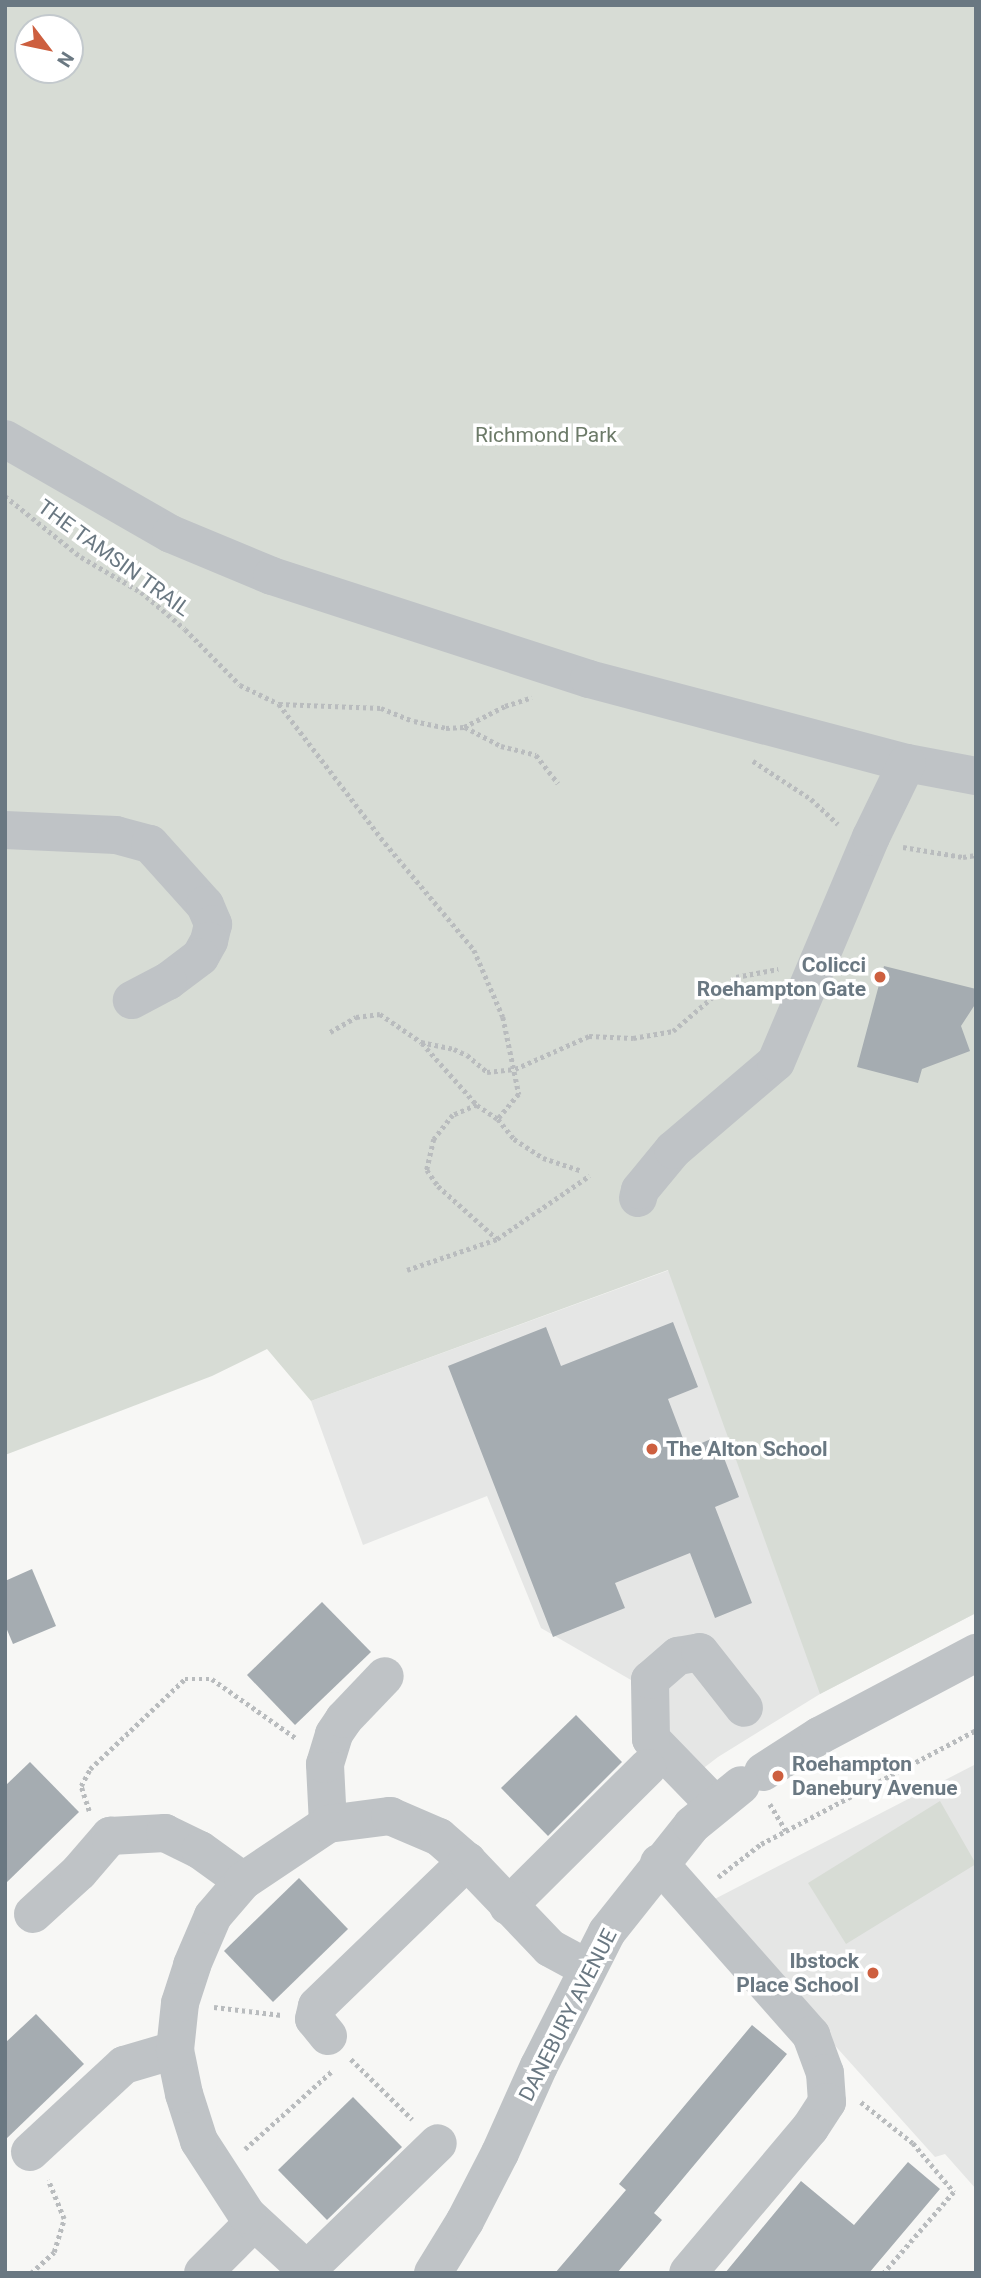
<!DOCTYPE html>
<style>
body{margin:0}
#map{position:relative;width:981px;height:2278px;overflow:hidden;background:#f7f7f5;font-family:Roboto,sans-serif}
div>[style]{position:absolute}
.built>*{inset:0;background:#e5e6e5}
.green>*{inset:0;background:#d7dcd5}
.building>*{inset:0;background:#a5acb1}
.path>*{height:4.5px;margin-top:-2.25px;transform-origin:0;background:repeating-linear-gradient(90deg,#b9bcbe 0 3.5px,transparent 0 7px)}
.minor>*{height:38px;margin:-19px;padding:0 19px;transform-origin:19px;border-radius:19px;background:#bfc3c6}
.dots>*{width:19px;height:19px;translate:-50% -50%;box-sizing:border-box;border:4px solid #fff;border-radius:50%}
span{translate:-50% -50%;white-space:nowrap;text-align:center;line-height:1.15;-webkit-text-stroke:7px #fff;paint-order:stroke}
.park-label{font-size:21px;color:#6c7a68}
.street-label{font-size:21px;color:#6a7882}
.poi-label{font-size:21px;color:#6a7882;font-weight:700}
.right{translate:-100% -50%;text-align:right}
.left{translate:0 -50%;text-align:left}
.frame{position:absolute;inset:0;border:7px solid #6a7882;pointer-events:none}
.north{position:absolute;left:14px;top:14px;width:70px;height:70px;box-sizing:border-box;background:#fff;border:2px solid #c3c9cd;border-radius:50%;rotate:122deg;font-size:19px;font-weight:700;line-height:28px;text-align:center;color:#6a7882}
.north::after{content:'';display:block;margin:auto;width:24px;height:32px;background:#cd5f3f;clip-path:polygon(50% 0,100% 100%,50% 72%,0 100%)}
</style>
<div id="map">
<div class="built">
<i style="clip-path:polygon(976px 1158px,976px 1613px,820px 1694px,718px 1757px,688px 1780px,631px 1680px,541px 1628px,487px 1496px,363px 1545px,311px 1401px)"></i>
<i style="clip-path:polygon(976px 1764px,976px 2189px,945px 2154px,935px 2157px,707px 1903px)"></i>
</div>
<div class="green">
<i style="clip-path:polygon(evenodd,5px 5px,976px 5px,976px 1613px,820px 1694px,668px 1270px,311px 1401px,267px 1349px,212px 1376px,5px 1455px,5px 5px,28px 28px,70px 28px,70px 70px,28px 70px,28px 28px)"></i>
<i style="clip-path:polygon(940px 1801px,976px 1864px,846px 1944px,808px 1883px)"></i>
</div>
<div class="building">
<i style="clip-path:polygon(884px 966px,976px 989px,976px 1003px,961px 1026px,970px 1051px,922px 1069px,918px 1083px,857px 1067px)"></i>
<i style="clip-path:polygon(673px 1322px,698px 1387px,668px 1399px,687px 1449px,716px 1437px,739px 1497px,715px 1507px,752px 1603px,715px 1618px,690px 1553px,615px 1583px,625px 1608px,553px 1637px,448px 1366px,546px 1327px,561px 1366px)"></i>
<i style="clip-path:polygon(32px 1569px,56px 1626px,13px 1644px,5px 1625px,5px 1581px)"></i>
<i style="clip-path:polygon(322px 1602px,371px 1652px,295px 1725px,247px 1675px)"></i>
<i style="clip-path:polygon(576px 1715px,622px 1762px,548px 1836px,501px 1788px)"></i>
<i style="clip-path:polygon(30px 1762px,79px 1812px,5px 1884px,5px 1786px)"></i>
<i style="clip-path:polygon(299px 1878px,348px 1929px,273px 2002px,224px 1951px)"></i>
<i style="clip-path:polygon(36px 2014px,84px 2064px,5px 2140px,5px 2043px)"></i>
<i style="clip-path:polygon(752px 2025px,787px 2054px,654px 2213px,662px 2220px,617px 2273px,555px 2273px,626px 2190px,619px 2184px)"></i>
<i style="clip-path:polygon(353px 2097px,402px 2147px,327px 2220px,278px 2170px)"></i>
<i style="clip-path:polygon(908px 2162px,940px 2189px,869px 2273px,725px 2273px,801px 2181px,854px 2225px)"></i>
</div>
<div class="path">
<i style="left:5px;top:496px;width:97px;rotate:38.8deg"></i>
<i style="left:81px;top:557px;width:69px;rotate:30.3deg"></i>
<i style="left:141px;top:592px;width:57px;rotate:40.1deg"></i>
<i style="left:185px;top:629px;width:78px;rotate:45.5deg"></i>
<i style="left:240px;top:685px;width:43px;rotate:26deg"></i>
<i style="left:279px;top:704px;width:102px;rotate:2.2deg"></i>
<i style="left:381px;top:708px;width:35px;rotate:22deg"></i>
<i style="left:414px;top:721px;width:33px;rotate:12deg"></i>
<i style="left:446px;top:728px;width:18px;rotate:-3deg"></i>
<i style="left:464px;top:727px;width:46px;rotate:-27.1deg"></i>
<i style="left:505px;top:706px;width:28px;rotate:-18deg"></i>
<i style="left:279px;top:704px;width:175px;rotate:52.7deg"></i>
<i style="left:385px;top:843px;width:139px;rotate:50.2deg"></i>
<i style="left:474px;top:950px;width:73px;rotate:66.6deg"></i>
<i style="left:503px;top:1017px;width:79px;rotate:78.3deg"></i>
<i style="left:519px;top:1094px;width:33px;rotate:130deg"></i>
<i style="left:498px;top:1119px;width:26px;rotate:51deg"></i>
<i style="left:514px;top:1139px;width:35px;rotate:33deg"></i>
<i style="left:543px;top:1158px;width:41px;rotate:18.4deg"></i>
<i style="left:465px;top:727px;width:41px;rotate:27.8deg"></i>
<i style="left:501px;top:746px;width:36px;rotate:14deg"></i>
<i style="left:536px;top:755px;width:36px;rotate:52deg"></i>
<i style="left:753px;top:761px;width:69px;rotate:33.2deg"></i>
<i style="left:811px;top:799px;width:37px;rotate:43deg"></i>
<i style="left:903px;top:847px;width:61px;rotate:9.5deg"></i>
<i style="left:963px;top:857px;width:13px;rotate:-9deg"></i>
<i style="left:330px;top:1032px;width:30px;rotate:-30deg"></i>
<i style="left:356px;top:1017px;width:24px;rotate:-7deg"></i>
<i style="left:380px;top:1014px;width:50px;rotate:34.3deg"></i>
<i style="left:421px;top:1042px;width:34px;rotate:12deg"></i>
<i style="left:454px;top:1049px;width:14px;rotate:25deg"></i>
<i style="left:467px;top:1055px;width:26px;rotate:40deg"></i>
<i style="left:487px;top:1072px;width:28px;rotate:-6deg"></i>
<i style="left:515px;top:1069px;width:81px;rotate:-24deg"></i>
<i style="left:589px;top:1036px;width:44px;rotate:2.6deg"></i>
<i style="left:633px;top:1038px;width:41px;rotate:-9.9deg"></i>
<i style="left:673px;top:1031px;width:83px;rotate:-40.6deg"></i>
<i style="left:736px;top:977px;width:43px;rotate:-10.8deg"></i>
<i style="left:422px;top:1043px;width:83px;rotate:48.4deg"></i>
<i style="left:477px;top:1105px;width:25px;rotate:34deg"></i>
<i style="left:477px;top:1105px;width:26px;rotate:157deg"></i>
<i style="left:453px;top:1115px;width:31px;rotate:128deg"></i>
<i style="left:434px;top:1139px;width:32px;rotate:103deg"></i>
<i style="left:427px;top:1170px;width:19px;rotate:55deg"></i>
<i style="left:438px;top:1186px;width:79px;rotate:41.9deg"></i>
<i style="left:407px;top:1270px;width:95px;rotate:-19deg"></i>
<i style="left:497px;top:1239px;width:112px;rotate:-34.4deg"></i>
<i style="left:770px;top:1804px;width:31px;rotate:59deg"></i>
<i style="left:89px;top:1811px;width:26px;rotate:-108deg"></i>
<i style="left:81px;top:1786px;width:19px;rotate:-62deg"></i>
<i style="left:90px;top:1769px;width:131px;rotate:-43.5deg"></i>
<i style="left:185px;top:1679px;width:27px"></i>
<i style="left:212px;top:1679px;width:103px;rotate:35.1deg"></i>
<i style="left:718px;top:1877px;width:54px;rotate:-37.5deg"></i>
<i style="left:761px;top:1844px;width:243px;rotate:-27.9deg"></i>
<i style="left:214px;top:2007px;width:68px;rotate:6.7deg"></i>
<i style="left:351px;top:2059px;width:86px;rotate:44.5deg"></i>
<i style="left:861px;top:2102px;width:66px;rotate:38.3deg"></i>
<i style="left:913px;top:2143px;width:64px;rotate:50.1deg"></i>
<i style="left:954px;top:2192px;width:107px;rotate:130.8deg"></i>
<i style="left:245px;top:2149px;width:117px;rotate:-41.9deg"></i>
<i style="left:31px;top:2273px;width:31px;rotate:-42deg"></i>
<i style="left:54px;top:2252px;width:34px;rotate:-73deg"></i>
<i style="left:64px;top:2219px;width:42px;rotate:-112.3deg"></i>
</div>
<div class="minor">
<i style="left:5px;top:439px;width:191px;rotate:29.8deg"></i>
<i style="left:171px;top:534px;width:109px;rotate:22.6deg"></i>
<i style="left:272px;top:576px;width:333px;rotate:18deg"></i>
<i style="left:589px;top:679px;width:329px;rotate:14.8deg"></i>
<i style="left:907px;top:763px;width:70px;rotate:10.7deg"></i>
<i style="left:5px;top:830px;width:111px;rotate:2.6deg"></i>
<i style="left:116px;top:835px;width:35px;rotate:15deg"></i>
<i style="left:150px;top:844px;width:82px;rotate:48deg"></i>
<i style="left:205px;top:905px;width:21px;rotate:67deg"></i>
<i style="left:213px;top:924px;width:17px;rotate:103deg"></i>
<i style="left:209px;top:941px;width:18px;rotate:119deg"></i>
<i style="left:200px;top:957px;width:40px;rotate:143deg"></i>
<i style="left:168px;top:981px;width:41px;rotate:152.2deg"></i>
<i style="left:638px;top:1198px;width:8px;rotate:-76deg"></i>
<i style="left:640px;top:1190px;width:52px;rotate:-50.5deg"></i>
<i style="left:673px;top:1150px;width:135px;rotate:-40.5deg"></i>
<i style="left:776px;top:1062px;width:244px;rotate:-67.1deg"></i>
<i style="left:871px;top:837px;width:82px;rotate:-64.1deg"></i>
<i style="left:763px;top:1772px;width:67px;rotate:-32.7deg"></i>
<i style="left:819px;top:1736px;width:178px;rotate:-27.9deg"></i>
<i style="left:715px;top:1805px;width:92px;rotate:-134.1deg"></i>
<i style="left:651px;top:1739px;width:59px;rotate:-91deg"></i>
<i style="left:650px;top:1680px;width:37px;rotate:-41deg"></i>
<i style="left:678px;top:1656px;width:22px;rotate:-10deg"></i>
<i style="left:700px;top:1652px;width:71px;rotate:51.8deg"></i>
<i style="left:328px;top:1824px;width:60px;rotate:-92.9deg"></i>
<i style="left:325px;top:1764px;width:31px;rotate:-73deg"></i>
<i style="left:334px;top:1734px;width:18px;rotate:-56deg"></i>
<i style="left:344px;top:1719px;width:59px;rotate:-46.4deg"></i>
<i style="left:659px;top:1863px;width:230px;rotate:48.5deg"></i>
<i style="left:811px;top:2035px;width:40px;rotate:69.8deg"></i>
<i style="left:825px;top:2073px;width:29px;rotate:86deg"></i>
<i style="left:827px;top:2102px;width:31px;rotate:123deg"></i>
<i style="left:810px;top:2128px;width:189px;rotate:130.1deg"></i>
<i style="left:508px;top:1906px;width:196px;rotate:-44.8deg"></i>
<i style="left:33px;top:1914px;width:62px;rotate:-42.4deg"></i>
<i style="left:79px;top:1872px;width:48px;rotate:-49.3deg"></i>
<i style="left:110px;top:1836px;width:55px;rotate:-3.1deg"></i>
<i style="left:165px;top:1833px;width:39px;rotate:26deg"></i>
<i style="left:200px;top:1850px;width:53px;rotate:35.8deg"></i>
<i style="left:328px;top:2036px;width:22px;rotate:-129deg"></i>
<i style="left:314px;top:2019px;width:13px;rotate:-77deg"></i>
<i style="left:317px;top:2006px;width:209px;rotate:-44deg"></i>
<i style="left:30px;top:2152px;width:128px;rotate:-42.8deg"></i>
<i style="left:124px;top:2065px;width:53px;rotate:-16.4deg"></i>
<i style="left:307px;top:2270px;width:182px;rotate:-44.1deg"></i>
<i style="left:203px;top:2273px;width:72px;rotate:-45deg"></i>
<i style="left:310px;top:2273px;width:86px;rotate:-137.4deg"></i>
<i style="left:247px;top:2215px;width:88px;rotate:-123deg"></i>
<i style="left:199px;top:2141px;width:49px;rotate:-107.7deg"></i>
<i style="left:184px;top:2094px;width:45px;rotate:-101.6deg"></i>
<i style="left:175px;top:2050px;width:47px;rotate:-83.9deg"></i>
<i style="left:180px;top:2003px;width:40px;rotate:-72deg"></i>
<i style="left:192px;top:1965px;width:53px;rotate:-66.8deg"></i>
<i style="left:213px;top:1916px;width:46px;rotate:-49.4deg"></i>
<i style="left:243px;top:1881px;width:102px;rotate:-33.8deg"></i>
<i style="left:328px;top:1824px;width:63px;rotate:-7.4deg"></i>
<i style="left:390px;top:1816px;width:53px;rotate:23.2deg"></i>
<i style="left:439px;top:1837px;width:37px;rotate:41deg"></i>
<i style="left:467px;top:1861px;width:120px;rotate:46.3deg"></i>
<i style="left:550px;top:1948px;width:42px;rotate:28.4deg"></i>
<i style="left:433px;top:2273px;width:61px;rotate:-58.4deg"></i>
<i style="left:465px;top:2221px;width:76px;rotate:-62.8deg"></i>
<i style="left:500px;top:2153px;width:95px;rotate:-65.9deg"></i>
<i style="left:539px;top:2066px;width:150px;rotate:-63.1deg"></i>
<i style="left:607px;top:1932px;width:137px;rotate:-51.5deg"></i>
<i style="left:692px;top:1825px;width:63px;rotate:-39.2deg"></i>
</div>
<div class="dots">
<i style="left:880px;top:977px;background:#cd5f3f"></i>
<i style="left:652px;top:1449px;background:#cd5f3f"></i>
<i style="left:778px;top:1776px;background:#cd5f3f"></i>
<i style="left:873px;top:1973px;background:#cd5f3f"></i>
</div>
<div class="park-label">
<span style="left:546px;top:435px">Richmond Park</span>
</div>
<div class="street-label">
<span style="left:114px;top:558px;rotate:36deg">THE TAMSIN TRAIL</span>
<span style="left:568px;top:2015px;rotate:-63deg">DANEBURY AVENUE</span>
</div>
<div class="poi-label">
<span class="right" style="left:866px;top:977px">Colicci<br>Roehampton Gate</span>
<span class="left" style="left:666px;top:1449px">The Alton School</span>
<span class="left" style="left:792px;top:1776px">Roehampton<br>Danebury Avenue</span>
<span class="right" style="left:859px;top:1973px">Ibstock<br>Place School</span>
</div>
<div class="frame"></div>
<div class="north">N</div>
</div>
